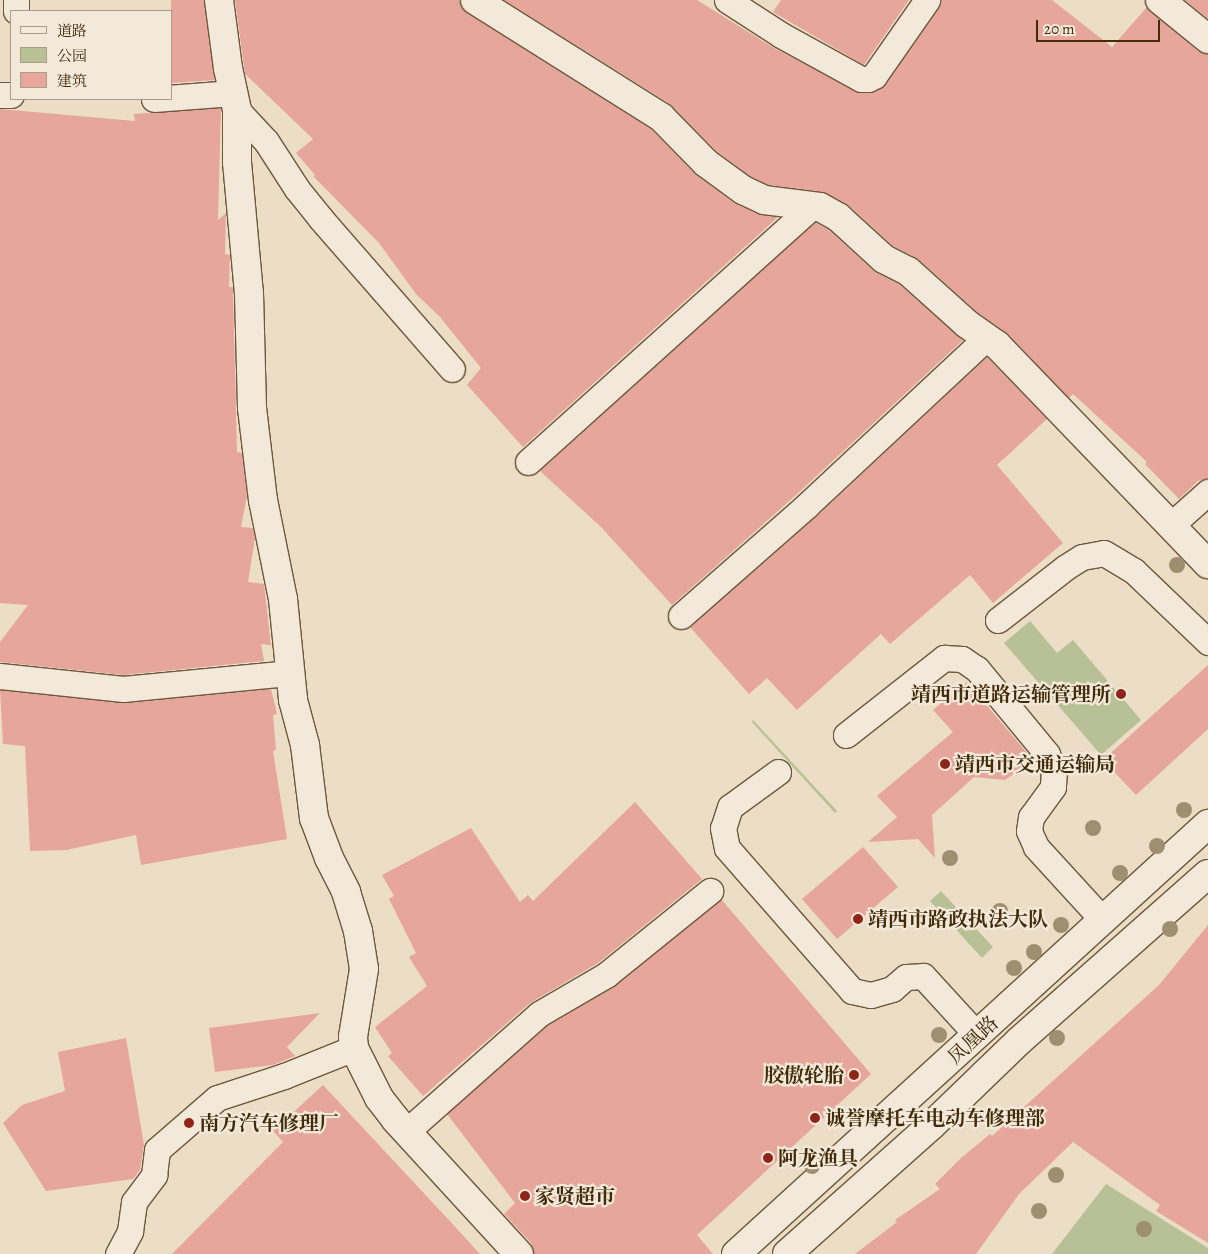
<!DOCTYPE html>
<meta charset="utf-8">
<style>
body{margin:0}
#map{position:relative;width:1208px;height:1254px;overflow:hidden;background:#ecddc6;font-family:Alegreya,"Noto Serif SC",serif}
div>[style]{position:absolute}
.green>*{inset:0;background:#b7c195}
.building>*{inset:0;background:#e7a69c}
.roads{filter:drop-shadow(1px 0 #6c5838) drop-shadow(-1px 0 #6c5838) drop-shadow(0 1px #6c5838) drop-shadow(0 -1px #6c5838)}
.service>*{height:25px;margin:-12.5px;padding:0 12.5px;transform-origin:12.5px;border-radius:12.5px;background:#f3e9da}
.minor>*{height:28px;margin:-14px;padding:0 14px;transform-origin:14px;border-radius:14px;background:#f3e9da}
.secondary>*{height:28px;margin:-14px;padding:0 14px;transform-origin:14px;border-radius:14px;background:#f3e9da}
.trees>*{width:16px;height:16px;margin:-8px;border-radius:50%;background:#9e8f71}
.dots>*{width:14px;height:14px;translate:-50% -50%;box-sizing:border-box;border:2px solid #f3e9da;border-radius:50%}
span{translate:-50% -50%;white-space:nowrap;text-align:center;line-height:1.15;-webkit-text-stroke:4.5px #f3e9da;paint-order:stroke}
.poi-label{font-size:20px;color:#412b09;font-weight:700}
.right{translate:-100% -50%;text-align:right}
.left{translate:0 -50%;text-align:left}
.street-label{font-size:20px;color:#412b09}
.legend{position:absolute;left:10px;top:10px;width:162px;height:90px;box-sizing:border-box;background:#f3e9da;border:1px solid #ac9d86;margin:0;padding:6px 9px;list-style:none;font-size:15px;color:#412b09}
.legend li{display:flex;align-items:center;gap:10px;height:25px}
.legend b{width:25px;border:1px solid #ac9d86}
.scale{position:absolute;left:1036px;top:20px;width:124px;height:22px;box-sizing:border-box;border:2px solid #412b09;border-top:0;padding-left:6px;font-size:15px;line-height:18px;white-space:nowrap;color:#412b09;-webkit-text-stroke:4px #f3e9da;paint-order:stroke}
</style>
<div id="map">
<div class="green">
<i style="clip-path:polygon(1030px 621px,1057px 653px,1073px 640px,1141px 720px,1101px 755px,1004px 643px)"></i>
<i style="clip-path:polygon(753px 720px,837px 811px,835px 813px,752px 722px)"></i>
<i style="clip-path:polygon(941px 891px,993px 947px,982px 958px,930px 901px)"></i>
<i style="clip-path:polygon(1106px 1184px,1208px 1248px,1208px 1254px,1052px 1254px)"></i>
</div>
<div class="building">
<i style="clip-path:polygon(171px 0,204px 0,215px 80px,171px 83px)"></i>
<i style="clip-path:polygon(235px 0,459px 0,467px 13px,651px 129px,695px 174px,734px 203px,758px 214px,778px 217px,523px 447px,467px 385px,481px 368px,440px 317px,416px 294px,379px 243px,313px 176px,315px 175px,296px 153px,313px 139px,245px 74px)"></i>
<i style="clip-path:polygon(504px 0,697px 0,774px 48px,861px 93px,874px 92px,886px 84px,939px 8px,941px 0,1052px 0,1112px 47px,1147px 7px,1198px 51px,1208px 54px,1208px 478px,1198px 481px,1179px 499px,1145px 464px,1147px 462px,1073px 394px,1069px 398px,1008px 334px,977px 312px,918px 259px,893px 246px,848px 205px,822px 192px,768px 185px,751px 177px,716px 151px,670px 104px)"></i>
<i style="clip-path:polygon(781px 0,909px 0,864px 65px,773px 12px)"></i>
<i style="clip-path:polygon(1185px 0,1208px 0,1208px 19px)"></i>
<i style="clip-path:polygon(221px 108px,218px 220px,226px 213px,225px 254px,230px 255px,229px 287px,233px 287px,233px 294px,237px 452px,242px 453px,247px 495px,241px 527px,253px 528px,255px 538px,248px 582px,264px 584px,271px 645px,261px 644px,264px 661px,123px 675px,0 662px,0 642px,28px 605px,0 603px,0 109px,135px 121px,134px 114px)"></i>
<i style="clip-path:polygon(815px 222px,829px 230px,874px 271px,899px 284px,963px 340px,796px 495px,672px 605px,601px 527px,540px 471px)"></i>
<i style="clip-path:polygon(987px 357px,1047px 419px,997px 465px,1063px 543px,993px 603px,970px 575px,890px 644px,881px 634px,797px 710px,767px 678px,749px 694px,690px 627px,816px 517px)"></i>
<i style="clip-path:polygon(1208px 665px,1208px 729px,1136px 795px,1103px 760px)"></i>
<i style="clip-path:polygon(967px 682px,1028px 754px,1022px 768px,1005px 780px,974px 777px,932px 815px,935px 858px,918px 839px,868px 842px,897px 817px,877px 796px,953px 732px,933px 710px)"></i>
<i style="clip-path:polygon(271px 689px,277px 714px,273px 715px,276px 750px,273px 751px,287px 839px,141px 865px,136px 835px,66px 850px,30px 851px,25px 746px,3px 744px,0 690px,124px 703px)"></i>
<i style="clip-path:polygon(635px 802px,702px 879px,598px 963px,530px 1003px,423px 1096px,388px 1056px,392px 1053px,375px 1027px,427px 986px,409px 957px,416px 953px,389px 899px,394px 896px,382px 875px,471px 828px,520px 902px,528px 895px,533px 901px)"></i>
<i style="clip-path:polygon(863px 847px,898px 887px,837px 939px,802px 899px)"></i>
<i style="clip-path:polygon(721px 899px,871px 1074px,697px 1235px,713px 1254px,534px 1254px,531px 1243px,504px 1214px,515px 1203px,447px 1114px,547px 1026px,615px 986px)"></i>
<i style="clip-path:polygon(1208px 925px,1208px 1243px,1156px 1211px,1160px 1205px,1073px 1142px,1019px 1194px,976px 1254px,855px 1254px,897px 1222px,895px 1220px,940px 1189px,935px 1184px,961px 1158px,990px 1134px,992px 1136px,1159px 985px)"></i>
<i style="clip-path:polygon(320px 1013px,287px 1047px,295px 1056px,273px 1065px,215px 1072px,209px 1028px)"></i>
<i style="clip-path:polygon(126px 1038px,144px 1145px,140px 1170px,133px 1179px,46px 1191px,3px 1123px,22px 1105px,65px 1091px,58px 1052px)"></i>
<i style="clip-path:polygon(323px 1085px,448px 1219px,480px 1254px,172px 1254px,283px 1142px,273px 1131px)"></i>
</div>
<div class="roads">
<div class="service">
<i style="left:727px;top:0;width:64px;rotate:32.9deg"></i>
<i style="left:781px;top:35px;width:91px;rotate:28.8deg"></i>
<i style="left:861px;top:79px;width:7px"></i>
<i style="left:868px;top:79px;width:7px;rotate:-27deg"></i>
<i style="left:874px;top:76px;width:93px;rotate:-55.1deg"></i>
<i style="left:16px;top:11px;width:11px;rotate:-90deg"></i>
<i style="left:0;top:95px;width:11px"></i>
<i style="left:154px;top:99px;width:79px;rotate:-4.3deg"></i>
<i style="left:237px;top:110px;width:42px;rotate:46.9deg"></i>
<i style="left:266px;top:141px;width:57px;rotate:57.1deg"></i>
<i style="left:297px;top:189px;width:38px;rotate:51deg"></i>
<i style="left:321px;top:219px;width:199px;rotate:48.9deg"></i>
<i style="left:528px;top:462px;width:381px;rotate:-42deg"></i>
<i style="left:1171px;top:525px;width:50px;rotate:-41.7deg"></i>
<i style="left:681px;top:616px;width:167px;rotate:-41.3deg"></i>
<i style="left:806px;top:506px;width:246px;rotate:-43deg"></i>
<i style="left:998px;top:620px;width:86px;rotate:-37.9deg"></i>
<i style="left:1066px;top:567px;width:19px;rotate:-32deg"></i>
<i style="left:1082px;top:557px;width:22px;rotate:-10deg"></i>
<i style="left:1104px;top:553px;width:35px;rotate:31deg"></i>
<i style="left:1134px;top:571px;width:103px;rotate:43.8deg"></i>
<i style="left:0;top:676px;width:124px;rotate:6deg"></i>
<i style="left:123px;top:689px;width:168px;rotate:-5.5deg"></i>
<i style="left:846px;top:735px;width:125px;rotate:-38.2deg"></i>
<i style="left:944px;top:658px;width:18px;rotate:3deg"></i>
<i style="left:962px;top:659px;width:18px;rotate:34deg"></i>
<i style="left:977px;top:669px;width:110px;rotate:50.5deg"></i>
<i style="left:1047px;top:754px;width:18px;rotate:68deg"></i>
<i style="left:1054px;top:771px;width:16px;rotate:94deg"></i>
<i style="left:1053px;top:787px;width:37px;rotate:126deg"></i>
<i style="left:1031px;top:817px;width:14px;rotate:98deg"></i>
<i style="left:1029px;top:831px;width:17px;rotate:66deg"></i>
<i style="left:1036px;top:847px;width:99px;rotate:47.5deg"></i>
<i style="left:778px;top:772px;width:59px;rotate:143.9deg"></i>
<i style="left:730px;top:807px;width:22px;rotate:108deg"></i>
<i style="left:723px;top:828px;width:20px;rotate:79deg"></i>
<i style="left:727px;top:848px;width:190px;rotate:48.8deg"></i>
<i style="left:852px;top:991px;width:19px;rotate:12deg"></i>
<i style="left:871px;top:995px;width:22px;rotate:-16deg"></i>
<i style="left:892px;top:989px;width:18px;rotate:-41deg"></i>
<i style="left:906px;top:977px;width:17px;rotate:-3deg"></i>
<i style="left:923px;top:976px;width:80px;rotate:47.5deg"></i>
<i style="left:408px;top:1130px;width:175px;rotate:-41.5deg"></i>
<i style="left:539px;top:1014px;width:78px;rotate:-30.2deg"></i>
<i style="left:606px;top:975px;width:134px;rotate:-38.9deg"></i>
<i style="left:118px;top:1254px;width:26px;rotate:-62deg"></i>
<i style="left:130px;top:1231px;width:29px;rotate:-82deg"></i>
<i style="left:134px;top:1202px;width:34px;rotate:-53deg"></i>
<i style="left:154px;top:1175px;width:25px;rotate:-83deg"></i>
<i style="left:157px;top:1150px;width:79px;rotate:-40.9deg"></i>
<i style="left:217px;top:1098px;width:71px;rotate:-18.2deg"></i>
<i style="left:284px;top:1076px;width:75px;rotate:-21.8deg"></i>
</div>
<div class="minor">
<i style="left:219px;top:0;width:69px;rotate:82.5deg"></i>
<i style="left:228px;top:68px;width:43px;rotate:77.9deg"></i>
<i style="left:237px;top:110px;width:52px;rotate:90deg"></i>
<i style="left:237px;top:162px;width:132px;rotate:84.8deg"></i>
<i style="left:249px;top:293px;width:115px;rotate:88.5deg"></i>
<i style="left:252px;top:408px;width:93px;rotate:83.2deg"></i>
<i style="left:263px;top:500px;width:101px;rotate:78.6deg"></i>
<i style="left:283px;top:599px;width:101px;rotate:84.3deg"></i>
<i style="left:293px;top:700px;width:47px;rotate:75.1deg"></i>
<i style="left:305px;top:745px;width:74px;rotate:83deg"></i>
<i style="left:314px;top:818px;width:43px;rotate:69.4deg"></i>
<i style="left:329px;top:858px;width:38px;rotate:63deg"></i>
<i style="left:346px;top:892px;width:41px;rotate:72.9deg"></i>
<i style="left:358px;top:931px;width:38px;rotate:81deg"></i>
<i style="left:364px;top:969px;width:69px;rotate:99.2deg"></i>
<i style="left:353px;top:1037px;width:11px;rotate:85deg"></i>
<i style="left:354px;top:1048px;width:56px;rotate:63.4deg"></i>
<i style="left:379px;top:1098px;width:28px;rotate:52deg"></i>
<i style="left:396px;top:1120px;width:182px;rotate:47.5deg"></i>
<i style="left:475px;top:0;width:220px;rotate:32.2deg"></i>
<i style="left:661px;top:117px;width:64px;rotate:45.6deg"></i>
<i style="left:706px;top:163px;width:46px;rotate:36.1deg"></i>
<i style="left:743px;top:190px;width:23px;rotate:25deg"></i>
<i style="left:764px;top:200px;width:56px;rotate:7.1deg"></i>
<i style="left:820px;top:207px;width:21px;rotate:29deg"></i>
<i style="left:838px;top:217px;width:62px;rotate:42.4deg"></i>
<i style="left:884px;top:259px;width:27px;rotate:27deg"></i>
<i style="left:908px;top:271px;width:79px;rotate:41.9deg"></i>
<i style="left:967px;top:324px;width:37px;rotate:35deg"></i>
<i style="left:997px;top:345px;width:304px;rotate:46.1deg"></i>
<i style="left:1160px;top:0;width:62px;rotate:39.1deg"></i>
</div>
<div class="secondary">
<i style="left:736px;top:1254px;width:639px;rotate:-42.33deg"></i>
<i style="left:787px;top:1254px;width:194px;rotate:-41.7deg"></i>
<i style="left:932px;top:1125px;width:121px;rotate:-44deg"></i>
<i style="left:1019px;top:1041px;width:252px;rotate:-41.5deg"></i>
</div>
</div>
<div class="trees">
<i style="left:1177px;top:565px"></i>
<i style="left:1184px;top:810px"></i>
<i style="left:1093px;top:828px"></i>
<i style="left:1157px;top:846px"></i>
<i style="left:950px;top:858px"></i>
<i style="left:1120px;top:873px"></i>
<i style="left:1000px;top:911px"></i>
<i style="left:1061px;top:925px"></i>
<i style="left:1170px;top:929px"></i>
<i style="left:1034px;top:952px"></i>
<i style="left:1014px;top:968px"></i>
<i style="left:939px;top:1035px"></i>
<i style="left:1057px;top:1038px"></i>
<i style="left:812px;top:1166px"></i>
<i style="left:1056px;top:1175px"></i>
<i style="left:1039px;top:1211px"></i>
<i style="left:1144px;top:1229px"></i>
</div>
<div class="dots">
<i style="left:1121px;top:694px;background:#8f2418"></i>
<i style="left:945px;top:764px;background:#8f2418"></i>
<i style="left:858px;top:919px;background:#8f2418"></i>
<i style="left:854px;top:1075px;background:#8f2418"></i>
<i style="left:815px;top:1118px;background:#8f2418"></i>
<i style="left:189px;top:1123px;background:#8f2418"></i>
<i style="left:768px;top:1158px;background:#8f2418"></i>
<i style="left:525px;top:1196px;background:#8f2418"></i>
</div>
<div class="poi-label">
<span class="right" style="left:1111px;top:694px">靖西市道路运输管理所</span>
<span class="left" style="left:955px;top:764px">靖西市交通运输局</span>
<span class="left" style="left:868px;top:919px">靖西市路政执法大队</span>
<span class="right" style="left:844px;top:1075px">胶傲轮胎</span>
<span class="left" style="left:825px;top:1118px">诚誉摩托车电动车修理部</span>
<span class="left" style="left:199px;top:1123px">南方汽车修理厂</span>
<span class="left" style="left:778px;top:1158px">阿龙渔具</span>
<span class="left" style="left:535px;top:1196px">家贤超市</span>
</div>
<div class="street-label">
<span style="left:973px;top:1040px;rotate:-43deg">凤凰路</span>
</div>
<ul class="legend">
<li><b style="height:6px;background:#f3e9da"></b>道路</li>
<li><b style="height:14px;background:#b7c195"></b>公园</li>
<li><b style="height:14px;background:#e7a69c"></b>建筑</li>
</ul>
<div class="scale">20 m</div>
</div>
